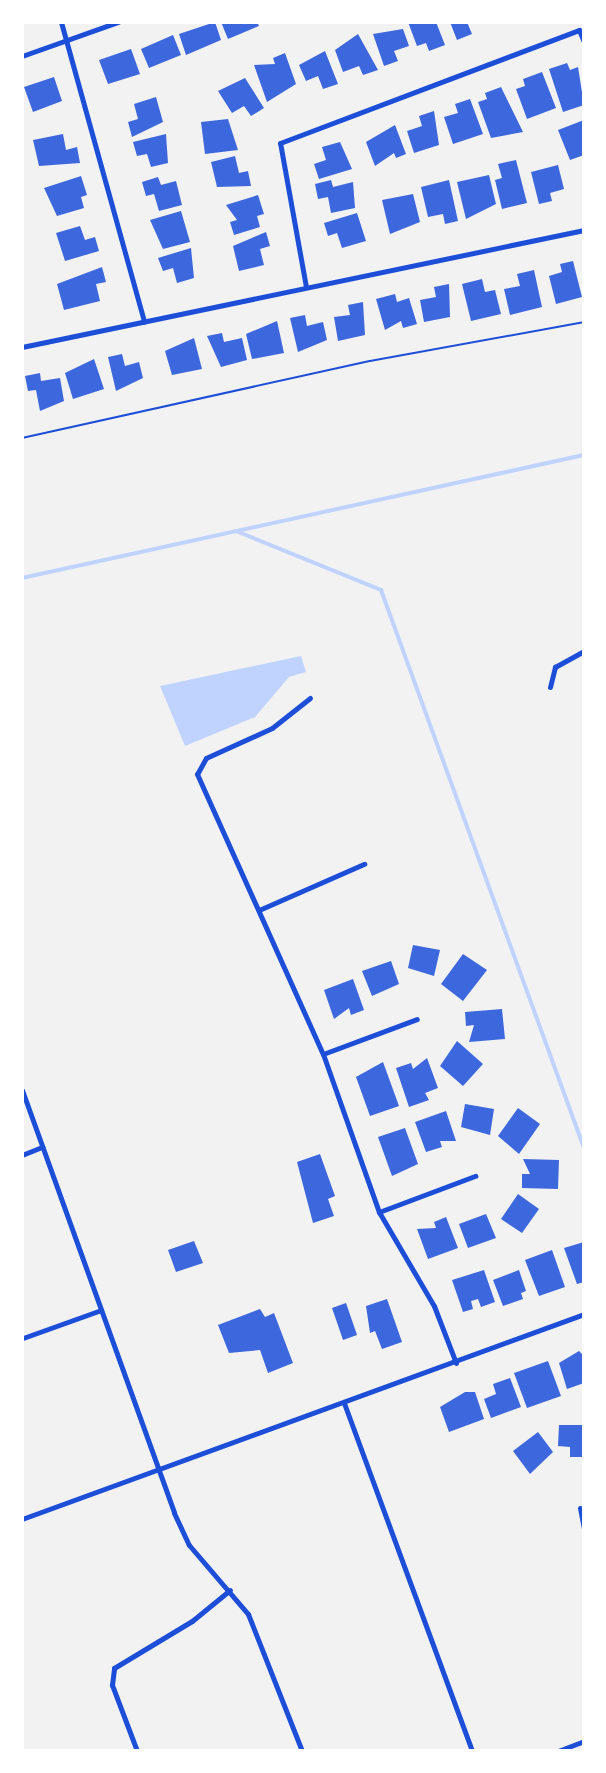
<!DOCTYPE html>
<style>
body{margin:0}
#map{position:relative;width:606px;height:1773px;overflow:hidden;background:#f2f2f2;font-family:Karla,sans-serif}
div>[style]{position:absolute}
.water>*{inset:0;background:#bfd3fe}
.stream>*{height:4px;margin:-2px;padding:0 2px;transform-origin:2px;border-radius:2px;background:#bfd3fe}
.building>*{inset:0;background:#3d67dc}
.path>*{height:2px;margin:-1px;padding:0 1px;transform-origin:1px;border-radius:1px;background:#1d4ed8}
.minor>*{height:5px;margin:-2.5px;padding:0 2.5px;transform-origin:2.5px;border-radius:2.5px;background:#1d4ed8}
span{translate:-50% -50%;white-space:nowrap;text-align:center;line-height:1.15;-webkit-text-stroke:8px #fff;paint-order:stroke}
.frame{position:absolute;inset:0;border:24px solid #fff;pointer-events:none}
</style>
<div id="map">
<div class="water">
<i style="clip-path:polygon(301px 656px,306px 672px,289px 677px,255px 717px,185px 746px,160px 686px)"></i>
</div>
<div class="stream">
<i style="left:236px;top:531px;width:157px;rotate:22.1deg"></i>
<i style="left:381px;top:590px;width:594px;rotate:70.01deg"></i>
<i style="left:22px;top:578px;width:575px;rotate:-12.35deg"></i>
</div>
<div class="building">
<i style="clip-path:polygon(215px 22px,221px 40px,186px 55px,179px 34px)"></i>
<i style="clip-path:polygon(221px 22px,257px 22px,259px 26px,228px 39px)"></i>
<i style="clip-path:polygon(408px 22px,436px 22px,445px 45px,429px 51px,426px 43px,417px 46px)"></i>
<i style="clip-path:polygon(450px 22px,467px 22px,472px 34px,457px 40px)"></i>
<i style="clip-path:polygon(403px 29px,409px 46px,394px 51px,398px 61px,384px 66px,373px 34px)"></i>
<i style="clip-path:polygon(358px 34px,378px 70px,363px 75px,359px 66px,343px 72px,335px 50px)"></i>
<i style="clip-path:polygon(173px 35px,181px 55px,149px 68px,141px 49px)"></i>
<i style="clip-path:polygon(131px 49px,140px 74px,108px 84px,99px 60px)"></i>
<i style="clip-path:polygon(325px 51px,338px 84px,323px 89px,318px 76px,306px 81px,299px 65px)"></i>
<i style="clip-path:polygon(285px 53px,296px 84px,267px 102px,254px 65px,275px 64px,273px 58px)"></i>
<i style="clip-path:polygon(567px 63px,570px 70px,578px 67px,584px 105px,563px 112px,549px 69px)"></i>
<i style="clip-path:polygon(542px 72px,556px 108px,527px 119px,516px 89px,525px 86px,523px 79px)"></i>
<i style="clip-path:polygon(54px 77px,62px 101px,33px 112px,24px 87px)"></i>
<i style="clip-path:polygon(245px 78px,264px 108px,251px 116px,244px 106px,232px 113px,218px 91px)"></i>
<i style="clip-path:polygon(501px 87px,523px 132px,491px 138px,478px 102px,487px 99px,485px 93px)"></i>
<i style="clip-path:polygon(156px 97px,163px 122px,132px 137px,128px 122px,138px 119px,134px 104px)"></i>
<i style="clip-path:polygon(470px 99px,483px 134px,453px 144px,444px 117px,458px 113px,455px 104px)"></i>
<i style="clip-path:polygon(434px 111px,439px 145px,414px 153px,407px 131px,422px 126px,419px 116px)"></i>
<i style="clip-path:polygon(228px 119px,238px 150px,205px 154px,201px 122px)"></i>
<i style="clip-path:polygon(584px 120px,584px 155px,570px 160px,558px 130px)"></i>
<i style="clip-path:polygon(395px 125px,406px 154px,396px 158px,394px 153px,375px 166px,366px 142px)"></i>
<i style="clip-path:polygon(63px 134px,66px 150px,77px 147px,80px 163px,39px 166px,33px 140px)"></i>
<i style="clip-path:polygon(166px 134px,168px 163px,151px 167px,147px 154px,137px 156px,133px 142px)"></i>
<i style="clip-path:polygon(340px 142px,352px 169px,319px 179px,314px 164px,326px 160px,322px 147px)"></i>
<i style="clip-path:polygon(235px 156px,239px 173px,248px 171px,251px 186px,217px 187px,211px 162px)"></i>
<i style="clip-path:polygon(516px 160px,527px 203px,502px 209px,495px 180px,502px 178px,498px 164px)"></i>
<i style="clip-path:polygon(558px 165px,564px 189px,550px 193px,552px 201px,539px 204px,531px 172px)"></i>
<i style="clip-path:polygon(489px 175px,496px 204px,466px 219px,457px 182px)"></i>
<i style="clip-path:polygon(81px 176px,87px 195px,81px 197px,84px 208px,57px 216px,44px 188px)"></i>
<i style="clip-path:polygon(158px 177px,161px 185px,176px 181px,182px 205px,159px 211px,154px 194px,146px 196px,142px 182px)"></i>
<i style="clip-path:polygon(331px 180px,333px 187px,353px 182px,355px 208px,331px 213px,328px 197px,318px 199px,315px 184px)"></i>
<i style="clip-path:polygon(449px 180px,458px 221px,445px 224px,443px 214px,428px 217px,421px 187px)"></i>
<i style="clip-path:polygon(413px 194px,420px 222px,390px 234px,382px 200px)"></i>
<i style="clip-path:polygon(258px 195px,264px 214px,257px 216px,260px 227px,234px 235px,230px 222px,237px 220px,226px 205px)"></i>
<i style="clip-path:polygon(181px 211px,190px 242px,163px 249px,150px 220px)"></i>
<i style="clip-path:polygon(357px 213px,366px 241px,342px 248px,337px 233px,328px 236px,324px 223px)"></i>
<i style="clip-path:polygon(80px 226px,85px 240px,95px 237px,99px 251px,65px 261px,56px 233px)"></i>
<i style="clip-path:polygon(266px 232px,270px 246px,260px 249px,264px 265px,239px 271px,233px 246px)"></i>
<i style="clip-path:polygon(191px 248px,194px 278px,177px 283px,173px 268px,163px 271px,158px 258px)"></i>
<i style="clip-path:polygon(573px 261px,582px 297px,556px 304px,549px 276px,562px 272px,560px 264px)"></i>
<i style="clip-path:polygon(102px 267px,106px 282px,96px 284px,100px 301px,64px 310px,57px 284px)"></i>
<i style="clip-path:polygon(534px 270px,542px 307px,510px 315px,504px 289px,520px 286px,517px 274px)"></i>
<i style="clip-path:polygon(482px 279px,485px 292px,495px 290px,501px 314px,471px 321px,462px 284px)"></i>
<i style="clip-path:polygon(449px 284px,450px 317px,424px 322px,420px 300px,436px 297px,434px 287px)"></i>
<i style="clip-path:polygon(395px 294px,397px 302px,409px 298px,417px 324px,403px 328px,401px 321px,385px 330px,376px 299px)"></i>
<i style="clip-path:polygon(363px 302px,365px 335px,338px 341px,334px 317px,350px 315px,348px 305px)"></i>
<i style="clip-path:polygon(305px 315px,307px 326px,323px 322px,327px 340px,298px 352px,290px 318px)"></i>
<i style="clip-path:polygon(277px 321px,284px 353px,252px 359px,246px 334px)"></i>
<i style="clip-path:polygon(222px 333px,224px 342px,242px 338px,247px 360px,221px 367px,207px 336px)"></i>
<i style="clip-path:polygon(194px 338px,202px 369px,172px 375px,165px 351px)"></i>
<i style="clip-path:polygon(122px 354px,125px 366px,139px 362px,143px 378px,116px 391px,108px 357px)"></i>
<i style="clip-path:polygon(94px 359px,104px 389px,73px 399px,65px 373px)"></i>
<i style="clip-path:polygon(40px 373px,41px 381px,60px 378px,64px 401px,40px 411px,36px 390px,28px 391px,25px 376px)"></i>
<i style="clip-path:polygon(413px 945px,440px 950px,434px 976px,408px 968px)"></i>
<i style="clip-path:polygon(463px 954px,487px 970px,463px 1001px,441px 984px)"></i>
<i style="clip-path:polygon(391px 961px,399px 984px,372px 996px,362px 971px)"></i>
<i style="clip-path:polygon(353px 979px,364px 1010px,351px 1015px,349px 1008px,334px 1019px,324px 990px)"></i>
<i style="clip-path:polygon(502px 1009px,505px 1039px,469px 1042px,474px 1025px,466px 1026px,465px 1012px)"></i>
<i style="clip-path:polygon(457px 1041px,483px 1064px,463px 1086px,440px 1066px)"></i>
<i style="clip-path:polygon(427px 1058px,438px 1088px,425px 1093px,429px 1100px,409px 1107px,396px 1068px,411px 1063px,413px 1069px)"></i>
<i style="clip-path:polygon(383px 1062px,399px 1106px,370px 1116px,356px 1077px)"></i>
<i style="clip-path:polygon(465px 1104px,494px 1109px,490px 1135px,461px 1127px)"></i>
<i style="clip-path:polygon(518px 1108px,540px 1124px,519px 1154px,498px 1136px)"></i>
<i style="clip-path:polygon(446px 1111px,456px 1141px,440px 1141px,442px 1147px,426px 1152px,415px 1122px)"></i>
<i style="clip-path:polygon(405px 1128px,418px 1164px,392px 1176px,378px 1137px)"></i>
<i style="clip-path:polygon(320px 1154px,335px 1196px,328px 1199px,334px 1216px,313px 1223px,297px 1162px)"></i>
<i style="clip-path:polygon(523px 1159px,559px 1160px,558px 1189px,522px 1188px,522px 1174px,530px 1174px)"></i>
<i style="clip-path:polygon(518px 1194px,539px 1209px,522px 1233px,501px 1219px)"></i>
<i style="clip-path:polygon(486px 1214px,496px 1238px,468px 1248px,459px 1224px)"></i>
<i style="clip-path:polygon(446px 1217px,458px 1248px,428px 1259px,417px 1229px,436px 1228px,434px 1222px)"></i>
<i style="clip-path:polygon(194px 1241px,203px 1263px,176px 1272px,168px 1250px)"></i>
<i style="clip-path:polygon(584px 1242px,584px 1282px,577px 1284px,564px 1248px)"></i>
<i style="clip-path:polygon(552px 1250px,565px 1287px,539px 1296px,525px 1260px)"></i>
<i style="clip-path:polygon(484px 1270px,495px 1302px,481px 1307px,478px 1299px,471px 1301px,473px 1309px,463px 1312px,452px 1280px)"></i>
<i style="clip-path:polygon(519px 1270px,526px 1291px,521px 1293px,523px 1299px,503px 1306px,493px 1280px)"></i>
<i style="clip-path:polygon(387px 1299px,402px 1342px,382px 1349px,375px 1331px,370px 1333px,366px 1306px)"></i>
<i style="clip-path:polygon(346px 1303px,357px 1335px,343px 1340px,332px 1308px)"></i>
<i style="clip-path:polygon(260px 1309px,265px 1317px,274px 1313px,293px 1363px,268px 1373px,260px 1350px,229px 1353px,218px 1325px)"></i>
<i style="clip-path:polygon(579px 1351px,584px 1356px,584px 1383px,567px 1389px,559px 1363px)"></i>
<i style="clip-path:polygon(548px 1361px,561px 1396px,527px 1408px,514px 1373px)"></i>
<i style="clip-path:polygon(510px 1378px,521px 1407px,491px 1418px,484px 1399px,496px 1394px,493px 1384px)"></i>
<i style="clip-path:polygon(465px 1392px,475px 1392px,484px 1419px,449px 1432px,440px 1407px)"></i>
<i style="clip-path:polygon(559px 1425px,584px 1425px,584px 1457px,570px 1457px,570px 1447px,558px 1446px)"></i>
<i style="clip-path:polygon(538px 1432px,553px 1452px,530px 1474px,513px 1451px)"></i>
</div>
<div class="path">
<i style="left:22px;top:438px;width:356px;rotate:-12.5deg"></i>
<i style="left:370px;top:361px;width:218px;rotate:-10.3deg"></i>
</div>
<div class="minor">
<i style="left:61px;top:22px;width:311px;rotate:74.5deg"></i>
<i style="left:22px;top:56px;width:102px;rotate:-19.5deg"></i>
<i style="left:306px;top:287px;width:146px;rotate:-100.2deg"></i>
<i style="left:280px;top:143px;width:320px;rotate:-20.7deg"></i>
<i style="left:579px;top:30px;width:13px;rotate:67deg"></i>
<i style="left:22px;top:347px;width:574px;rotate:-11.76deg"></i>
<i style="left:550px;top:687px;width:21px;rotate:-76deg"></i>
<i style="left:555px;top:667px;width:33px;rotate:-29deg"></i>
<i style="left:310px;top:698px;width:48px;rotate:141.7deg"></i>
<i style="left:272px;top:728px;width:72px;rotate:155.6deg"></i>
<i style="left:206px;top:758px;width:18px;rotate:119deg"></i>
<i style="left:197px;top:774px;width:307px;rotate:65.8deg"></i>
<i style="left:323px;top:1054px;width:168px;rotate:70.5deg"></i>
<i style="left:379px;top:1212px;width:109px;rotate:59.7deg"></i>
<i style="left:434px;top:1306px;width:61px;rotate:68.9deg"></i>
<i style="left:259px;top:910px;width:115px;rotate:-23.7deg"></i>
<i style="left:323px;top:1054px;width:100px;rotate:-20.4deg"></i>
<i style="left:22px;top:1090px;width:449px;rotate:70.2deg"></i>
<i style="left:174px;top:1513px;width:35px;rotate:65deg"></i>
<i style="left:189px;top:1545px;width:91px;rotate:49.5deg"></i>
<i style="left:248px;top:1614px;width:147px;rotate:68.5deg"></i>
<i style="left:22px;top:1155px;width:22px;rotate:-22deg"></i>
<i style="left:379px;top:1212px;width:103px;rotate:-20.6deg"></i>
<i style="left:23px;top:1338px;width:83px;rotate:-19.7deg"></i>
<i style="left:344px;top:1403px;width:371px;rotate:69.8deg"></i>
<i style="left:580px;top:1508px;width:21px;rotate:79deg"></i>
<i style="left:22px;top:1519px;width:598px;rotate:-20.04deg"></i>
<i style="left:137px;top:1751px;width:71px;rotate:-110.7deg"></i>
<i style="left:112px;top:1685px;width:17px;rotate:-83deg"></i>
<i style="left:114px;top:1668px;width:91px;rotate:-31.1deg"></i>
<i style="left:192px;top:1621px;width:49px;rotate:-39.2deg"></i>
<i style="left:558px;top:1751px;width:28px;rotate:-21deg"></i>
</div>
<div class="frame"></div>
</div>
